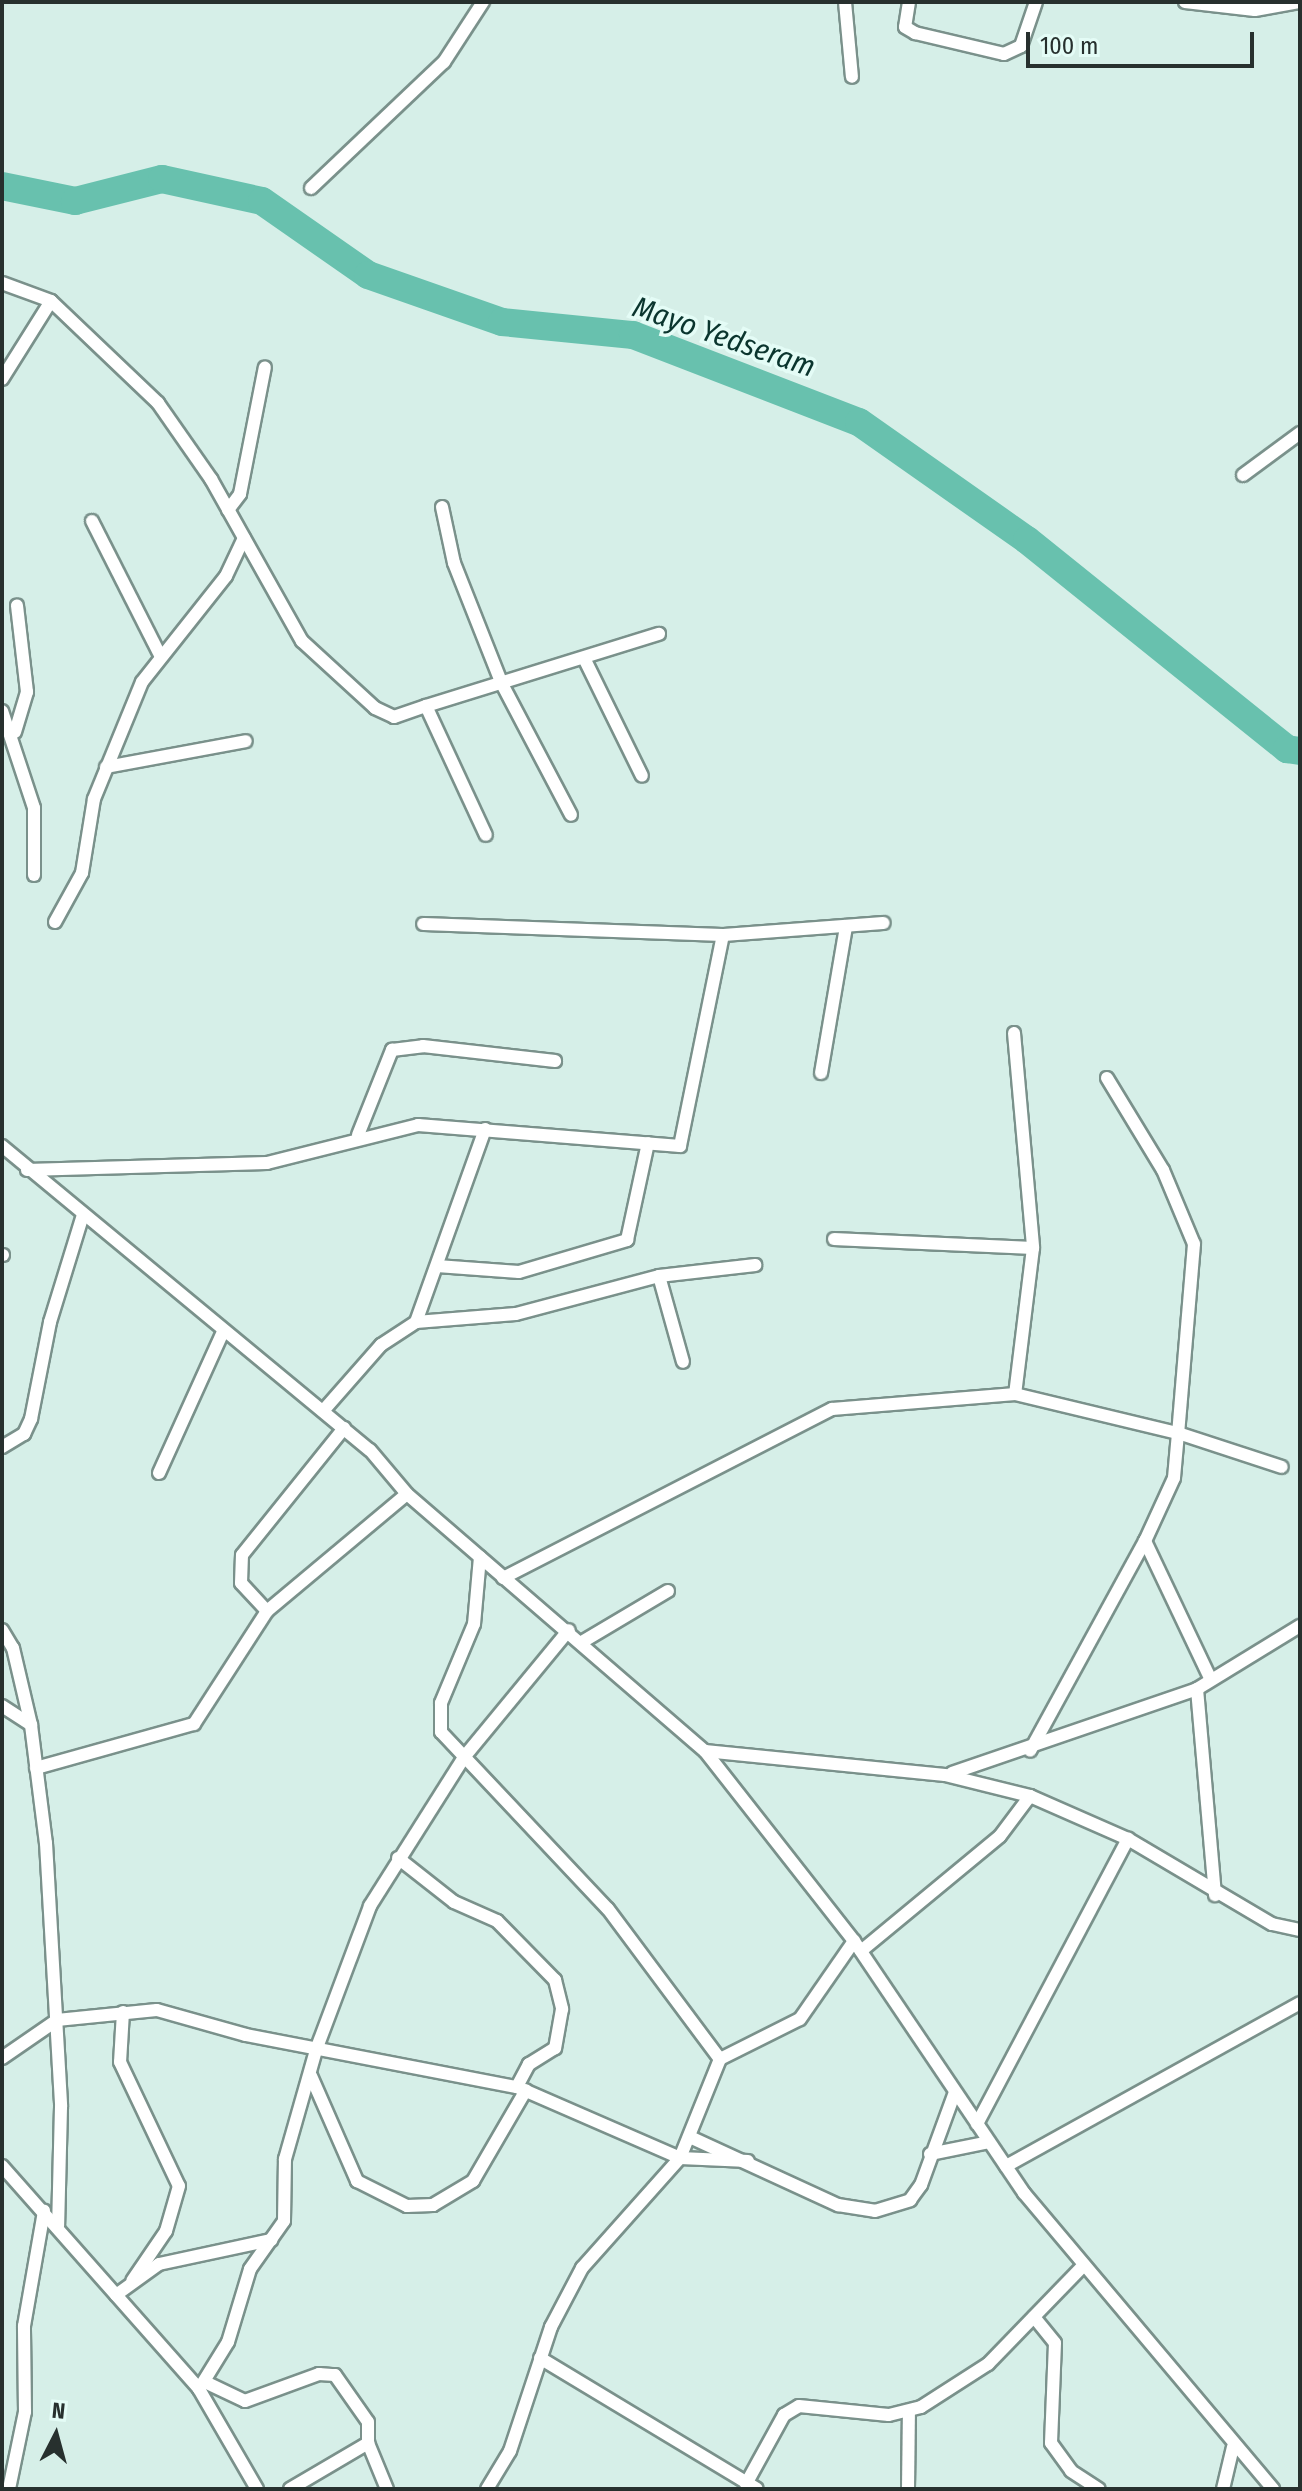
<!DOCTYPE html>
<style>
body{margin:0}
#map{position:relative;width:1302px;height:2491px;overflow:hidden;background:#d6efe8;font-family:"Fira Sans Condensed",sans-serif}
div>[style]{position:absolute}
.river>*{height:28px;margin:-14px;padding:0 14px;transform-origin:14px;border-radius:14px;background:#68c1ae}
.roads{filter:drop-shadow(2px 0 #7a918b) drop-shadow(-2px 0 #7a918b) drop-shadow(0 2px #7a918b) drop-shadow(0 -2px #7a918b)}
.minor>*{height:12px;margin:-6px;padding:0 6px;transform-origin:6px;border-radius:6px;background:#fff}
span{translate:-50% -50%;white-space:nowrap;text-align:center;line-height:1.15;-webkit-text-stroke:7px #e4fcf6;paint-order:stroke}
.water-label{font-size:30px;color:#0a352e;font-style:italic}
.frame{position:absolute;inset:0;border:4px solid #27302e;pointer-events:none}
.north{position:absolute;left:16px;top:2395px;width:80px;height:80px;-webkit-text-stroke:6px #e4fcf6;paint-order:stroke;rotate:6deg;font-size:22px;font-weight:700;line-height:32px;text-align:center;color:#27302e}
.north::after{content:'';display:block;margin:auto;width:28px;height:36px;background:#27302e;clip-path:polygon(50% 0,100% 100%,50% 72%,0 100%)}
.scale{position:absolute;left:1026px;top:32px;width:228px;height:36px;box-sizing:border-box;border:4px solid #27302e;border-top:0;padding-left:10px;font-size:24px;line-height:28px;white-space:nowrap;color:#27302e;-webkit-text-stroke:6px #e4fcf6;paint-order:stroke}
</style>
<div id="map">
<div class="river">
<i style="left:2px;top:186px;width:75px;rotate:11.6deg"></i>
<i style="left:75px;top:201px;width:90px;rotate:-14.2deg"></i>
<i style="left:162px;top:179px;width:102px;rotate:12.4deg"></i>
<i style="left:262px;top:201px;width:129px;rotate:34.9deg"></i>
<i style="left:368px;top:275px;width:142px;rotate:19.3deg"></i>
<i style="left:502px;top:322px;width:132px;rotate:5.7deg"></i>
<i style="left:633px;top:335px;width:242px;rotate:21.1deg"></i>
<i style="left:859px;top:422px;width:205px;rotate:35.1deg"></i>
<i style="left:1027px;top:540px;width:334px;rotate:38.8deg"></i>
<i style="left:1287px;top:749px;width:13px;rotate:9deg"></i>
</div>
<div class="roads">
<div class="minor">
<i style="left:845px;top:2px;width:75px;rotate:84.7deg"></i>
<i style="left:909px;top:2px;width:25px;rotate:99deg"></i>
<i style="left:905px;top:27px;width:12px;rotate:31deg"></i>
<i style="left:915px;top:33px;width:91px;rotate:13.3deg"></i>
<i style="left:1004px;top:54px;width:19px;rotate:-25deg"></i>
<i style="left:1021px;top:46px;width:46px;rotate:-71.2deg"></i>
<i style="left:1185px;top:2px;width:70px;rotate:6.5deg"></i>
<i style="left:1255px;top:10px;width:46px;rotate:-10.1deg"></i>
<i style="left:311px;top:188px;width:183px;rotate:-43.5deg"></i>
<i style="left:444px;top:62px;width:72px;rotate:-57deg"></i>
<i style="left:2px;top:283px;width:52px;rotate:20.2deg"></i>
<i style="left:51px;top:301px;width:148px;rotate:43.6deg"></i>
<i style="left:158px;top:403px;width:93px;rotate:55.1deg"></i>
<i style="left:211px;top:479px;width:186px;rotate:60.7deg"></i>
<i style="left:302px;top:641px;width:99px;rotate:42.5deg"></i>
<i style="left:375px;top:708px;width:21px;rotate:25deg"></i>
<i style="left:394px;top:717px;width:34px;rotate:-19deg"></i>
<i style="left:426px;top:706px;width:142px;rotate:65.1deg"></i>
<i style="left:2px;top:379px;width:92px;rotate:-57.9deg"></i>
<i style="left:1243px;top:475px;width:71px;rotate:-36.4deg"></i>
<i style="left:442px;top:507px;width:57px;rotate:77.9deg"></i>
<i style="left:454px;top:563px;width:128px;rotate:68.4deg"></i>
<i style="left:501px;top:682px;width:150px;rotate:62.2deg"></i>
<i style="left:228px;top:510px;width:20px;rotate:-53deg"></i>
<i style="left:240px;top:494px;width:129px;rotate:-78.9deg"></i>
<i style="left:92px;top:521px;width:150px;rotate:63.1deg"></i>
<i style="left:584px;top:658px;width:131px;rotate:63.8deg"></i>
<i style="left:426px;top:706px;width:244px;rotate:-17.2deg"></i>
<i style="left:2px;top:711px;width:102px;rotate:71.7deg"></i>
<i style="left:34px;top:808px;width:67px;rotate:90deg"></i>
<i style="left:15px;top:732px;width:42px;rotate:-73.3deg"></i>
<i style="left:27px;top:692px;width:87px;rotate:-96.6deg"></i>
<i style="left:106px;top:767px;width:142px;rotate:-10.5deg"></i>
<i style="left:55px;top:922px;width:56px;rotate:-61.1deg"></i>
<i style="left:82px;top:873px;width:75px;rotate:-80.8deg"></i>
<i style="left:94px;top:799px;width:126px;rotate:-67.7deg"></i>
<i style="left:142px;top:682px;width:135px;rotate:-51.6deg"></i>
<i style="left:226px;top:576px;width:42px;rotate:-64.7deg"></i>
<i style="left:723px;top:935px;width:161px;rotate:-4.3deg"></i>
<i style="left:1014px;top:1033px;width:216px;rotate:84.9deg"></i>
<i style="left:1033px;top:1248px;width:147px;rotate:97deg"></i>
<i style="left:821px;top:1073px;width:149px;rotate:-80.3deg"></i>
<i style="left:1107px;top:1078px;width:108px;rotate:58.7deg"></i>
<i style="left:1163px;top:1170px;width:80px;rotate:67.3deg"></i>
<i style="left:1194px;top:1244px;width:190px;rotate:94.8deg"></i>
<i style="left:1178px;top:1433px;width:109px;rotate:18.1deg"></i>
<i style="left:358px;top:1135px;width:92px;rotate:-68.2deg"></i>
<i style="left:392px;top:1050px;width:31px;rotate:-7deg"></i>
<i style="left:423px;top:1046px;width:133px;rotate:6.5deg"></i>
<i style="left:2px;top:1146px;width:477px;rotate:39.6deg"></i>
<i style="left:370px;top:1450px;width:57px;rotate:49.9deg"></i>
<i style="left:407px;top:1494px;width:394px;rotate:40.8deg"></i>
<i style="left:705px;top:1751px;width:241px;rotate:51.9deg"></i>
<i style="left:854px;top:1941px;width:304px;rotate:56deg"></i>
<i style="left:1024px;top:2193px;width:387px;rotate:49.9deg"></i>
<i style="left:27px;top:1170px;width:240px;rotate:-1.7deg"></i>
<i style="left:267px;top:1163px;width:156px;rotate:-14.1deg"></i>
<i style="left:418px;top:1125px;width:263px;rotate:4.6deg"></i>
<i style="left:680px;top:1146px;width:215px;rotate:-78.5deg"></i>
<i style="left:723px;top:935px;width:300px;rotate:-177.9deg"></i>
<i style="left:834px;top:1239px;width:199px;rotate:2.6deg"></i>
<i style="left:2px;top:1255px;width:1px"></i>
<i style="left:437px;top:1266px;width:82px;rotate:4.2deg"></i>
<i style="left:519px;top:1272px;width:113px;rotate:-16.5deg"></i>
<i style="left:627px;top:1240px;width:99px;rotate:-77.8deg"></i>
<i style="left:659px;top:1276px;width:89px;rotate:74.4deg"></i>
<i style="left:416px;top:1322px;width:205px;rotate:-70.3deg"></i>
<i style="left:323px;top:1411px;width:88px;rotate:-48.7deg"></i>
<i style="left:381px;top:1345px;width:42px;rotate:-33.3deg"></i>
<i style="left:416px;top:1322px;width:100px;rotate:-4.6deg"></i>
<i style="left:516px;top:1314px;width:148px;rotate:-14.9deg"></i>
<i style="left:659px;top:1276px;width:97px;rotate:-6.5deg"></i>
<i style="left:2px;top:1447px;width:26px;rotate:-31deg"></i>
<i style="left:24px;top:1434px;width:17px;rotate:-65deg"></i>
<i style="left:31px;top:1419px;width:99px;rotate:-78.9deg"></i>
<i style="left:50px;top:1322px;width:112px;rotate:-72.9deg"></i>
<i style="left:159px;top:1473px;width:155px;rotate:-65.6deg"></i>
<i style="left:1145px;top:1541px;width:152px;rotate:64.6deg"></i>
<i style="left:480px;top:1557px;width:67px;rotate:95.1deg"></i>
<i style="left:474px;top:1624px;width:86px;rotate:112.7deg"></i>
<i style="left:441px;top:1703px;width:29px;rotate:90deg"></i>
<i style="left:441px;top:1732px;width:243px;rotate:46.7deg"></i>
<i style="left:608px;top:1909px;width:187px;rotate:53.3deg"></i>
<i style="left:503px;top:1578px;width:370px;rotate:-27.2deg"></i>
<i style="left:832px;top:1409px;width:184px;rotate:-4.7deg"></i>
<i style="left:1015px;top:1394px;width:168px;rotate:13.5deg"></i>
<i style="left:1178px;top:1433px;width:45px;rotate:95.1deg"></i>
<i style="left:1174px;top:1478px;width:69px;rotate:114.7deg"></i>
<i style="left:1145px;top:1541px;width:239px;rotate:118.7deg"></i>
<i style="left:267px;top:1611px;width:38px;rotate:-133deg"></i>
<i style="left:241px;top:1583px;width:28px;rotate:-88deg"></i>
<i style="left:242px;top:1555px;width:163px;rotate:-51.2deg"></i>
<i style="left:2px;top:1630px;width:21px;rotate:59deg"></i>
<i style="left:13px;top:1648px;width:79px;rotate:76.8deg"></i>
<i style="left:31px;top:1725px;width:119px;rotate:82.8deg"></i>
<i style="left:46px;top:1843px;width:264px;rotate:86.7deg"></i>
<i style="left:61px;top:2107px;width:119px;rotate:91.4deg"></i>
<i style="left:582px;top:1642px;width:100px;rotate:-30.7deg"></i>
<i style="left:1197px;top:1689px;width:207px;rotate:85deg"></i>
<i style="left:2px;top:1706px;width:35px;rotate:33deg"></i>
<i style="left:705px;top:1751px;width:241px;rotate:5.7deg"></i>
<i style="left:945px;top:1775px;width:88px;rotate:13.9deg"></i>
<i style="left:1030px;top:1796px;width:107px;rotate:23.7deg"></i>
<i style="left:1128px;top:1839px;width:167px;rotate:30.6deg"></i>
<i style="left:1272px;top:1924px;width:29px;rotate:12deg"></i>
<i style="left:36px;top:1768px;width:164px;rotate:-15.6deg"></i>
<i style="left:194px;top:1724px;width:135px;rotate:-57.1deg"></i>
<i style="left:267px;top:1611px;width:182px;rotate:-39.9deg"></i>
<i style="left:952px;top:1773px;width:259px;rotate:-18.9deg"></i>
<i style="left:1197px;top:1689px;width:121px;rotate:-31.5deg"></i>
<i style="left:398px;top:1858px;width:71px;rotate:38.2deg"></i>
<i style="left:454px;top:1902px;width:47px;rotate:23.8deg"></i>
<i style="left:497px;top:1921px;width:83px;rotate:45.5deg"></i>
<i style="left:555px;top:1980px;width:30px;rotate:76deg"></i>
<i style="left:562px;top:2009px;width:40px;rotate:100deg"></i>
<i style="left:555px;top:2048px;width:31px;rotate:148deg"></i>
<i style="left:529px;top:2064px;width:26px;rotate:118deg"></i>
<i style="left:861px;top:1951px;width:180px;rotate:-39.6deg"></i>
<i style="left:1000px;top:1836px;width:50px;rotate:-53.1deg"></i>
<i style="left:123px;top:2012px;width:50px;rotate:93.4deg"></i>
<i style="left:120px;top:2062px;width:137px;rotate:64.6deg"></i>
<i style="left:179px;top:2186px;width:47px;rotate:106.1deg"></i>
<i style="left:166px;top:2231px;width:60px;rotate:124.2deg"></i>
<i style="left:2px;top:2058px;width:67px;rotate:-34.6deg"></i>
<i style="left:57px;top:2020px;width:100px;rotate:-5.7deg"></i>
<i style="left:157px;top:2010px;width:92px;rotate:15.7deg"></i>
<i style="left:246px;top:2035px;width:276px;rotate:10.9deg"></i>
<i style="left:517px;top:2087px;width:178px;rotate:23.5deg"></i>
<i style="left:680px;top:2158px;width:68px;rotate:2.5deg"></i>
<i style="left:311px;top:2076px;width:115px;rotate:66.3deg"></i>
<i style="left:357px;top:2181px;width:56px;rotate:26.6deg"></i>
<i style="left:407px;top:2206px;width:26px;rotate:-2deg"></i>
<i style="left:433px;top:2205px;width:47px;rotate:-31deg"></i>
<i style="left:473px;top:2181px;width:105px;rotate:-59.8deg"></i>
<i style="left:977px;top:2124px;width:323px;rotate:-62.1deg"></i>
<i style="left:692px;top:2138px;width:161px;rotate:24.7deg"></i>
<i style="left:838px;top:2205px;width:37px;rotate:9deg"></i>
<i style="left:875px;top:2211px;width:37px;rotate:-17deg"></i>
<i style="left:910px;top:2200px;width:19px;rotate:-54deg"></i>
<i style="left:921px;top:2185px;width:99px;rotate:-69.9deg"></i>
<i style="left:930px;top:2154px;width:60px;rotate:-11.5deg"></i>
<i style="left:2px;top:2166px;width:298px;rotate:48.5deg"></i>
<i style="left:199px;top:2389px;width:116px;rotate:59.9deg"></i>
<i style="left:1006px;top:2166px;width:336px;rotate:-29deg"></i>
<i style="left:116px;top:2295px;width:53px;rotate:-35.8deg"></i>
<i style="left:159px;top:2264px;width:115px;rotate:-12.1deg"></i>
<i style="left:1034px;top:2317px;width:33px;rotate:51deg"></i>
<i style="left:1055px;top:2343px;width:100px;rotate:92.3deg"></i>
<i style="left:1051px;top:2443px;width:34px;rotate:54deg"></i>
<i style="left:1071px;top:2471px;width:33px;rotate:33deg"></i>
<i style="left:540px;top:2358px;width:253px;rotate:31.1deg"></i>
<i style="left:205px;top:2382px;width:44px;rotate:25.4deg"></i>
<i style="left:245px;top:2401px;width:79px;rotate:-20deg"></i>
<i style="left:319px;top:2374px;width:16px;rotate:4deg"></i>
<i style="left:335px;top:2375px;width:57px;rotate:54.9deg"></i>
<i style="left:368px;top:2422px;width:21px;rotate:90deg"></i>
<i style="left:368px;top:2443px;width:50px;rotate:67.6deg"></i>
<i style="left:199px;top:2389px;width:55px;rotate:-58.3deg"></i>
<i style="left:228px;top:2342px;width:76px;rotate:-73.2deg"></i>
<i style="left:250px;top:2269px;width:59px;rotate:-54.7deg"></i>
<i style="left:284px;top:2221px;width:62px;rotate:-89.1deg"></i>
<i style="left:285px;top:2159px;width:113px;rotate:-74.1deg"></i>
<i style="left:316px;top:2050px;width:154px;rotate:-69.4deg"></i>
<i style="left:370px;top:1906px;width:178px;rotate:-57.7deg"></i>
<i style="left:465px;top:1756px;width:163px;rotate:-50.5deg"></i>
<i style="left:746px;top:2484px;width:79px;rotate:-61.2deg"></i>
<i style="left:784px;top:2415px;width:17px;rotate:-31deg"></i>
<i style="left:799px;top:2406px;width:90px;rotate:5.7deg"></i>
<i style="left:889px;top:2415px;width:33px;rotate:-14deg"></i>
<i style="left:921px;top:2407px;width:80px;rotate:-32.7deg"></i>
<i style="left:988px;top:2364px;width:135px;rotate:-45.9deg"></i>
<i style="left:9px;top:2489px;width:79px;rotate:-78.3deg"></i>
<i style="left:25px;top:2412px;width:86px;rotate:-90.7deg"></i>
<i style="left:24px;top:2326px;width:117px;rotate:-80.1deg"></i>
<i style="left:290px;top:2489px;width:91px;rotate:-30.5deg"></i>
<i style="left:487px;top:2489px;width:44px;rotate:-58.8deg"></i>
<i style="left:510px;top:2451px;width:131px;rotate:-71.7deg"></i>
<i style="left:551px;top:2327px;width:67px;rotate:-62.3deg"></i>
<i style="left:582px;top:2268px;width:147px;rotate:-48.3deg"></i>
<i style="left:680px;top:2158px;width:107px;rotate:-68deg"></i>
<i style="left:720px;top:2059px;width:89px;rotate:-26.6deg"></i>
<i style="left:800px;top:2019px;width:95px;rotate:-55.3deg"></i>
<i style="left:908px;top:2489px;width:78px;rotate:-89.3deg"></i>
<i style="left:1223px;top:2489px;width:43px;rotate:-76.6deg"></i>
</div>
</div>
<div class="water-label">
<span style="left:724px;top:337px;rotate:19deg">Mayo Yedseram</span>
</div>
<div class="frame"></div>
<div class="north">N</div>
<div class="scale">100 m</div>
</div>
